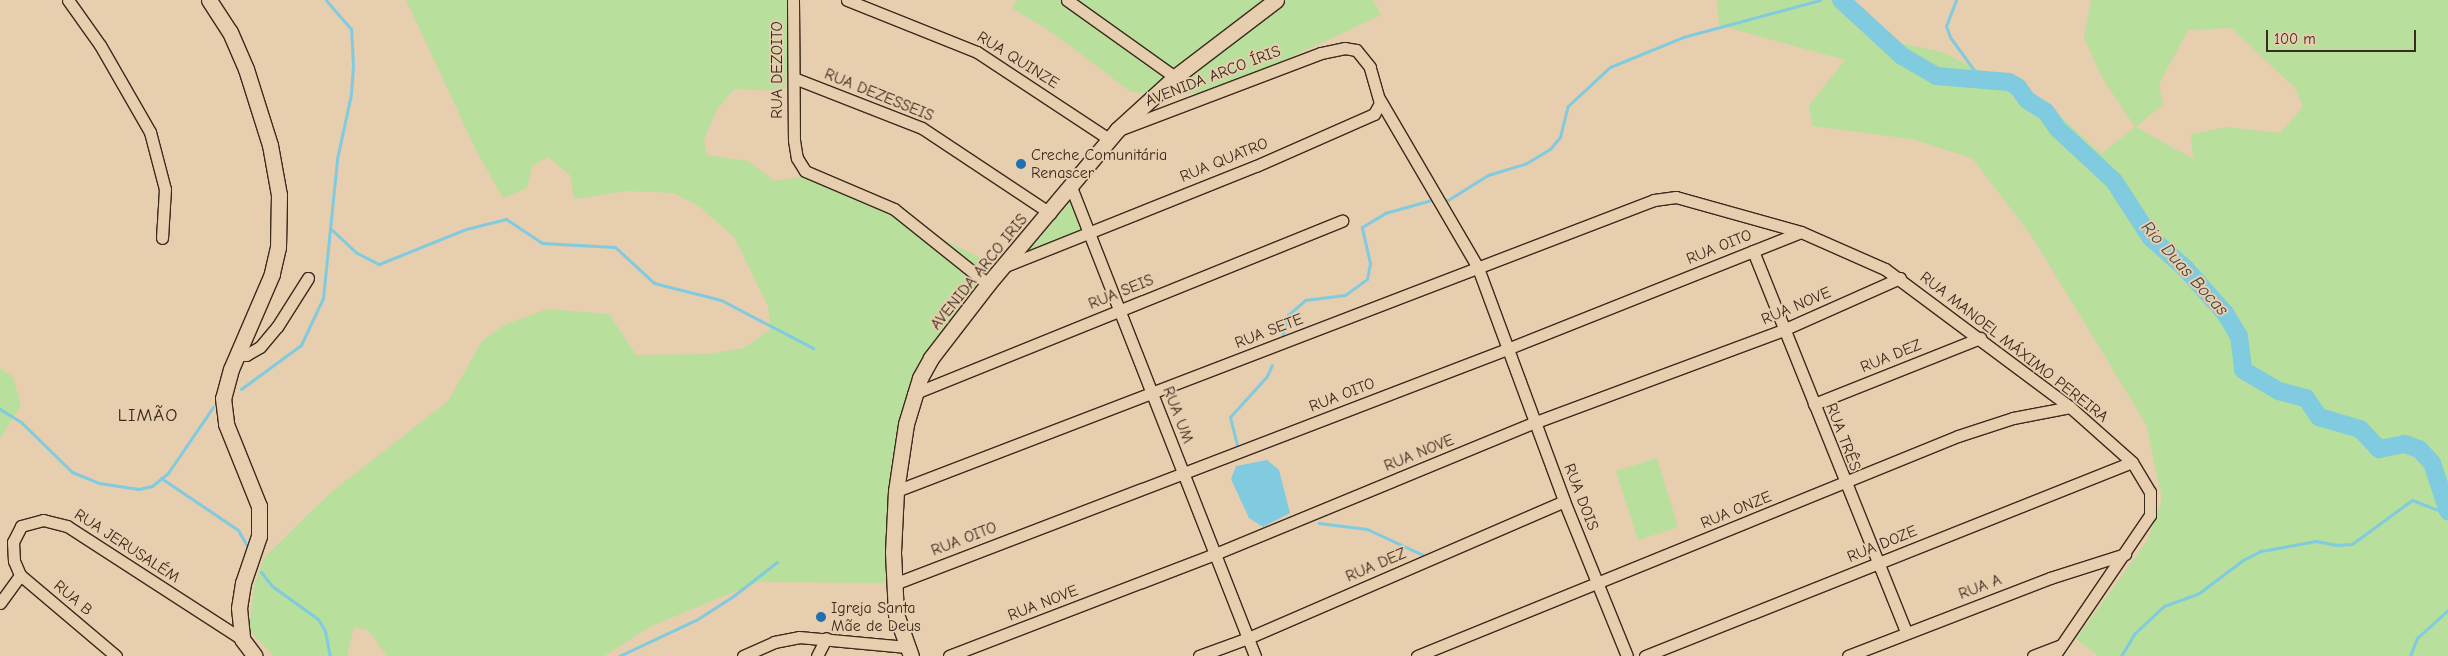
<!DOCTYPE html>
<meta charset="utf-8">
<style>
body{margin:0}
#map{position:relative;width:2448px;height:656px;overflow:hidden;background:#e7ceaf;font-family:"Comic Neue",sans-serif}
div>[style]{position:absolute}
.green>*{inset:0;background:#b8df9b}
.water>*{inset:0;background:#80cbdf}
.stream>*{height:3px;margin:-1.5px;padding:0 1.5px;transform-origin:1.5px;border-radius:1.5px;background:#80cbdf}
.river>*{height:18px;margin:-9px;padding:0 9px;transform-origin:9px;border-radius:9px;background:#80cbdf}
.roads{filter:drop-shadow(1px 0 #3b2a1e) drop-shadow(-1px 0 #3b2a1e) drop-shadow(0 1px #3b2a1e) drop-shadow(0 -1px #3b2a1e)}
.street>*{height:11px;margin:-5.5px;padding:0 5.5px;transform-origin:5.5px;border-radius:5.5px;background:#e7ceaf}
.secondary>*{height:15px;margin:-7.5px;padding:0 7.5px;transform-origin:7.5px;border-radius:7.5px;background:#e7ceaf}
.dots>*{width:14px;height:14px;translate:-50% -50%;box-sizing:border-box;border:2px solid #e7ceaf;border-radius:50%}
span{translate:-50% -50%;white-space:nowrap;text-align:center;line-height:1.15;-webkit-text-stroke:4px #e7ceaf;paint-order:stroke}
.street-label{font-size:16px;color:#3b2a1e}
.poi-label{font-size:16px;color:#3b2a1e}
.left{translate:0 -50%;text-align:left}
.water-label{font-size:18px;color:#45423b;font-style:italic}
.quarter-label{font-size:19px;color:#3b2a1e;letter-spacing:1px}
.scale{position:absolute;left:2266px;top:30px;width:150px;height:22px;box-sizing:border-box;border:2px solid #3b2a1e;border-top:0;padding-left:6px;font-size:15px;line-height:18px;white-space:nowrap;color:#3b2a1e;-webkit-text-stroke:4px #e7ceaf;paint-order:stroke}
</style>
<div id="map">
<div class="green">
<i style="clip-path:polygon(406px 0,797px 0,784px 91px,734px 89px,716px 111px,704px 140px,707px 155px,748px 161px,775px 181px,811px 175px,991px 263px,913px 395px,893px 583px,758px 582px,649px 627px,604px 656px,387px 656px,368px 630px,354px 627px,347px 656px,274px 656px,249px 630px,254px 586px,264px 558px,329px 494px,448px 401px,482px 341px,504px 325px,547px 309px,609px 314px,636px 355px,708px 354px,744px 348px,770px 330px,768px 306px,734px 237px,700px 207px,674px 193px,627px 191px,574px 199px,570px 175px,548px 157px,532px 166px,527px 188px,503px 198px,477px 152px)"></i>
<i style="clip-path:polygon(1017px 0,1373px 0,1381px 15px,1218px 91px,1177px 95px,1131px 92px,1053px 33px,1012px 8px)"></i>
<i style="clip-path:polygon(evenodd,1717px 0,1830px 0,1881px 39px,1942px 52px,2048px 104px,2101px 154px,2135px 127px,2101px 76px,2084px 37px,2091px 0,2448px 0,2448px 656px,2099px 656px,2076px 639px,2148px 539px,2162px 499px,2146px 424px,2031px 235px,1972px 158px,1911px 139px,1812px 126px,1809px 105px,1845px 60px,1719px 25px,1717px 0,2231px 28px,2295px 88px,2303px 107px,2280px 133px,2227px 127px,2191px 134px,2193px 159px,2136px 127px,2163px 104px,2159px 84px,2188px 30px,2231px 28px)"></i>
<i style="clip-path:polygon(1072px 200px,1081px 226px,1078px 232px,1026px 253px)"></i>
<i style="clip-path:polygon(0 368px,13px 377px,21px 405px,0 439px)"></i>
<i style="clip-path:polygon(1657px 458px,1678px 527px,1638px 540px,1616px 471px)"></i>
</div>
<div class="water">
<i style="clip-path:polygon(1267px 460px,1279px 470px,1290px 513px,1263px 527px,1249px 518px,1231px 479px,1236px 466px)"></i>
</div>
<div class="stream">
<i style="left:1956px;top:0;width:28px;rotate:111deg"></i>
<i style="left:1946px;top:26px;width:12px;rotate:70deg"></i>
<i style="left:1950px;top:37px;width:44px;rotate:54.2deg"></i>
<i style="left:1976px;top:73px;width:19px;rotate:25deg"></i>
<i style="left:1441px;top:200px;width:7px"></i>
<i style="left:1448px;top:200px;width:47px;rotate:-32deg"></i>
<i style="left:1488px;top:175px;width:39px;rotate:-17deg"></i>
<i style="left:1525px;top:164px;width:29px;rotate:-31deg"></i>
<i style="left:1550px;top:149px;width:16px;rotate:-50deg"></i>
<i style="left:1560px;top:137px;width:32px;rotate:-76deg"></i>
<i style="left:1568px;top:106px;width:57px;rotate:-42.9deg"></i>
<i style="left:1610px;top:67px;width:79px;rotate:-22.3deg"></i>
<i style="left:1683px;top:37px;width:142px;rotate:-15.1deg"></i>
<i style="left:331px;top:229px;width:35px;rotate:43deg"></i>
<i style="left:357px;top:253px;width:25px;rotate:27deg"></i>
<i style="left:379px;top:264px;width:94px;rotate:-21.9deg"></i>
<i style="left:466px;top:229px;width:41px;rotate:-14deg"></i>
<i style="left:506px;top:219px;width:43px;rotate:33.7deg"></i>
<i style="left:542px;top:243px;width:73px;rotate:3.1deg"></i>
<i style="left:615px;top:247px;width:53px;rotate:42.7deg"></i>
<i style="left:654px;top:283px;width:69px;rotate:14.2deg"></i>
<i style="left:721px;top:300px;width:104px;rotate:27.6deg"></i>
<i style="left:1282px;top:337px;width:23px;rotate:-75deg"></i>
<i style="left:1288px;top:315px;width:23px;rotate:-41deg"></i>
<i style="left:1305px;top:300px;width:40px;rotate:-7.1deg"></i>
<i style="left:1345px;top:295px;width:27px;rotate:-36deg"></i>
<i style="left:1367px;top:279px;width:16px;rotate:-79deg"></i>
<i style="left:1370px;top:263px;width:37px;rotate:-103deg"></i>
<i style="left:1362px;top:227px;width:27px;rotate:-31deg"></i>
<i style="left:1385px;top:213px;width:52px;rotate:-15.6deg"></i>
<i style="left:241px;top:389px;width:74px;rotate:-36.3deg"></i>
<i style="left:301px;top:345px;width:52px;rotate:-64.9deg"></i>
<i style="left:323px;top:298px;width:140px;rotate:-84.2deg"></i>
<i style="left:337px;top:159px;width:66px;rotate:-77.8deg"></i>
<i style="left:351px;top:94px;width:29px;rotate:-86deg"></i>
<i style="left:353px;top:65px;width:36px;rotate:-93deg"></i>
<i style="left:351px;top:29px;width:38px;rotate:-131deg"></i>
<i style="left:0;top:409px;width:26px;rotate:32deg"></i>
<i style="left:22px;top:423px;width:70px;rotate:44.4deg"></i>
<i style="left:72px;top:472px;width:29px;rotate:22deg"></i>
<i style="left:99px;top:483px;width:40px;rotate:8.5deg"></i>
<i style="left:139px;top:489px;width:13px;rotate:-13deg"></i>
<i style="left:152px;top:486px;width:21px;rotate:-39deg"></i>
<i style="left:168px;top:473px;width:80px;rotate:-55.7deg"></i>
<i style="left:1238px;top:449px;width:33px;rotate:-104deg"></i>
<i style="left:1230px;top:417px;width:55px;rotate:-47.9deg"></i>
<i style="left:1267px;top:376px;width:12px;rotate:-66deg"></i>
<i style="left:161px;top:478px;width:93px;rotate:34deg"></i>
<i style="left:238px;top:530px;width:22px;rotate:60deg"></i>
<i style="left:1319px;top:523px;width:48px;rotate:7.1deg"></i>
<i style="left:1367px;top:529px;width:62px;rotate:24.9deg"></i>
<i style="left:261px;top:572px;width:18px;rotate:52deg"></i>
<i style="left:272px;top:586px;width:57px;rotate:35.7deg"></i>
<i style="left:318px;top:619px;width:14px;rotate:60deg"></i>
<i style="left:325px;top:631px;width:25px;rotate:79deg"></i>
<i style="left:619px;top:656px;width:85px;rotate:-25.1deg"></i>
<i style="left:696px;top:620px;width:43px;rotate:-32.6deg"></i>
<i style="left:732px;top:597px;width:57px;rotate:-37.9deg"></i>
<i style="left:2121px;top:656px;width:27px;rotate:-59deg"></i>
<i style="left:2135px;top:633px;width:40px;rotate:-43deg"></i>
<i style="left:2164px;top:606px;width:37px;rotate:-20deg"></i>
<i style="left:2199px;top:593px;width:55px;rotate:-36.9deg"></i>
<i style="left:2243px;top:560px;width:20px;rotate:-27deg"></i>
<i style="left:2261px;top:551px;width:56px;rotate:-10.3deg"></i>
<i style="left:2316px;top:541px;width:20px;rotate:11deg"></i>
<i style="left:2336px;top:545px;width:16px;rotate:-4deg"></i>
<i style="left:2352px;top:544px;width:74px;rotate:-36.3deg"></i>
<i style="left:2412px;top:500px;width:39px;rotate:21deg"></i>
<i style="left:2410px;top:656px;width:19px;rotate:-69deg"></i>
<i style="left:2417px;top:638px;width:42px;rotate:-42.1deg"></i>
</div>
<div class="river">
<i style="left:1841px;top:0;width:83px;rotate:42.6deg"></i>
<i style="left:1902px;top:56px;width:39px;rotate:30deg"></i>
<i style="left:1936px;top:76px;width:73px;rotate:4.7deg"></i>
<i style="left:2009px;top:82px;width:10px;rotate:29deg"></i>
<i style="left:2018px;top:87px;width:16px;rotate:55deg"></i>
<i style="left:2027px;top:100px;width:22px;rotate:32deg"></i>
<i style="left:2046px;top:112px;width:21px;rotate:55deg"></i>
<i style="left:2058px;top:129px;width:76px;rotate:42.9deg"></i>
<i style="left:2114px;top:181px;width:68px;rotate:57deg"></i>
<i style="left:2151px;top:238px;width:45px;rotate:41.4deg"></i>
<i style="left:2185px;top:268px;width:60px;rotate:48.4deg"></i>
<i style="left:2225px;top:313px;width:27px;rotate:59deg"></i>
<i style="left:2239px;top:336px;width:34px;rotate:83deg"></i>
<i style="left:2243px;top:370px;width:42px;rotate:30.3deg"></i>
<i style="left:2279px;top:391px;width:28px;rotate:15deg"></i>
<i style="left:2306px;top:398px;width:23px;rotate:56deg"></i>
<i style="left:2319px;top:417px;width:43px;rotate:16.3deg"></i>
<i style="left:2360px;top:429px;width:28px;rotate:46deg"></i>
<i style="left:2379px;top:449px;width:26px;rotate:-11deg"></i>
<i style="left:2405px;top:444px;width:15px;rotate:20deg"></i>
<i style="left:2419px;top:449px;width:19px;rotate:47deg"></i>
<i style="left:2432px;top:463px;width:51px;rotate:71.6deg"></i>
</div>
<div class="roads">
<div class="street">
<i style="left:68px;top:0;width:55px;rotate:54.6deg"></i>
<i style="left:100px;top:45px;width:100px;rotate:60.1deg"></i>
<i style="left:150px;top:132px;width:59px;rotate:75.3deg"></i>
<i style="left:165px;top:189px;width:49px;rotate:93.5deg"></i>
<i style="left:793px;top:0;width:140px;rotate:89.6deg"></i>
<i style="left:794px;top:140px;width:18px;rotate:81deg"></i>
<i style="left:797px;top:158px;width:15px;rotate:58deg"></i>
<i style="left:805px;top:171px;width:97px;rotate:23.1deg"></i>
<i style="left:894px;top:209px;width:120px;rotate:38.6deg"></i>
<i style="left:847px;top:0;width:140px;rotate:21.8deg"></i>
<i style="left:977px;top:52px;width:158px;rotate:33.4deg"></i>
<i style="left:1067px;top:0;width:133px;rotate:35.5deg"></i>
<i style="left:794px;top:78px;width:137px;rotate:21.3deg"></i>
<i style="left:922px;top:128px;width:154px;rotate:33.6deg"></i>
<i style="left:1380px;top:100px;width:194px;rotate:59.7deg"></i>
<i style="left:1478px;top:268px;width:248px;rotate:69.7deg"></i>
<i style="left:1564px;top:501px;width:167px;rotate:67.9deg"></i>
<i style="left:1071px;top:187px;width:504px;rotate:68.58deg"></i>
<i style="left:1753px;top:251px;width:411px;rotate:68.1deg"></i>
<i style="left:1003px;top:267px;width:272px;rotate:-21.8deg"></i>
<i style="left:1256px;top:166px;width:129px;rotate:-23.8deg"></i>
<i style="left:1374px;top:114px;width:13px;rotate:-61deg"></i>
<i style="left:1380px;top:103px;width:37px;rotate:-106deg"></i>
<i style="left:1370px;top:67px;width:22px;rotate:-129deg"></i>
<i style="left:1356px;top:50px;width:11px;rotate:-170deg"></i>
<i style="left:1345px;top:48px;width:25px;rotate:168deg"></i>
<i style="left:1321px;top:53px;width:214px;rotate:159.2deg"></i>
<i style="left:238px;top:355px;width:8px"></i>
<i style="left:246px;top:355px;width:16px;rotate:-30deg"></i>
<i style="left:260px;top:347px;width:26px;rotate:-50deg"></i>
<i style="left:277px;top:327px;width:58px;rotate:-57.7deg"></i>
<i style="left:913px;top:394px;width:463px;rotate:-22deg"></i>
<i style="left:1814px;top:404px;width:179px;rotate:-21.7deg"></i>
<i style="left:896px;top:491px;width:812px;rotate:-21deg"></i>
<i style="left:1654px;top:200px;width:22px;rotate:-8deg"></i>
<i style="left:1676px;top:197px;width:130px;rotate:15.6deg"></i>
<i style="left:1801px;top:232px;width:92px;rotate:23.8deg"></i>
<i style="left:1885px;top:269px;width:231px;rotate:36.7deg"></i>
<i style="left:2070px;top:407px;width:83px;rotate:41.6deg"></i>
<i style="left:2132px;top:462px;width:35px;rotate:59deg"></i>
<i style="left:2150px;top:492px;width:23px;rotate:90deg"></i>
<i style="left:2150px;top:515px;width:171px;rotate:124.2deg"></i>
<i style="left:894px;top:584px;width:657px;rotate:-20.97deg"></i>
<i style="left:1507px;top:349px;width:316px;rotate:-21.7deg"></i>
<i style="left:0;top:603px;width:34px;rotate:-54deg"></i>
<i style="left:116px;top:656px;width:126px;rotate:-139.8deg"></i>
<i style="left:20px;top:575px;width:15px;rotate:-113deg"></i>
<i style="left:14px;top:561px;width:19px;rotate:-93deg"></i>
<i style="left:13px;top:542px;width:18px;rotate:-63deg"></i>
<i style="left:21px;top:526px;width:23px;rotate:-15deg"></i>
<i style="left:43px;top:520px;width:25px;rotate:14deg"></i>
<i style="left:67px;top:526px;width:208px;rotate:32.9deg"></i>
<i style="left:743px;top:656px;width:34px;rotate:-24deg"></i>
<i style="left:774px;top:642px;width:25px;rotate:-11deg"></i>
<i style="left:799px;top:637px;width:108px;rotate:5.3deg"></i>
<i style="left:817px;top:656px;width:20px;rotate:-63deg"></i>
<i style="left:949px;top:656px;width:285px;rotate:-21deg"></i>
<i style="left:1215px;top:554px;width:347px;rotate:-22.4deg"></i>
<i style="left:1536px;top:422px;width:264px;rotate:-20.4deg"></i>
<i style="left:1783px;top:330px;width:128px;rotate:-24deg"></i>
<i style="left:1199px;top:656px;width:52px;rotate:-20.2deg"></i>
<i style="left:1248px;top:638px;width:344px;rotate:-23.4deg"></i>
<i style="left:1417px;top:656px;width:584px;rotate:-22.13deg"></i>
<i style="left:1958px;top:436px;width:58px;rotate:-18.1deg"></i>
<i style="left:2013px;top:418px;width:58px;rotate:-10.9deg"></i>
<i style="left:1645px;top:656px;width:524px;rotate:-21.72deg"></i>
<i style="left:1848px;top:656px;width:217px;rotate:-21.1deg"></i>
<i style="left:2050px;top:578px;width:79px;rotate:-17.7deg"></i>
<i style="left:2033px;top:656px;width:30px;rotate:-21deg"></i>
</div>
<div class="secondary">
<i style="left:209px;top:0;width:38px;rotate:57deg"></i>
<i style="left:230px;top:32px;width:40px;rotate:66.6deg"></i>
<i style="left:246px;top:69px;width:80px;rotate:72.5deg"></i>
<i style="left:270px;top:145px;width:51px;rotate:79.8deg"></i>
<i style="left:279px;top:195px;width:52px;rotate:91.1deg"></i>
<i style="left:278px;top:247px;width:28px;rotate:103deg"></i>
<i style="left:272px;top:274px;width:103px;rotate:113.3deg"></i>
<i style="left:231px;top:369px;width:30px;rotate:105deg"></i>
<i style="left:223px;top:398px;width:26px;rotate:83deg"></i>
<i style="left:226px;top:424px;width:88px;rotate:68.1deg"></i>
<i style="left:259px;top:506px;width:30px;rotate:90deg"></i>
<i style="left:259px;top:536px;width:50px;rotate:108.8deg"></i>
<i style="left:243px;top:583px;width:25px;rotate:99deg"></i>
<i style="left:239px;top:608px;width:31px;rotate:84deg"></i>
<i style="left:242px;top:639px;width:21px;rotate:53deg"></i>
<i style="left:911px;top:656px;width:45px;rotate:-109.7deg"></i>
<i style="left:896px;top:614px;width:62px;rotate:-92.8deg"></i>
<i style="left:893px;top:552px;width:61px;rotate:-87.2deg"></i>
<i style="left:896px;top:491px;width:68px;rotate:-81.5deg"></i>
<i style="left:906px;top:424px;width:48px;rotate:-73.1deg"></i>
<i style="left:920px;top:378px;width:23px;rotate:-61deg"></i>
<i style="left:931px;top:358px;width:93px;rotate:-52.4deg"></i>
<i style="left:988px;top:284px;width:201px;rotate:-50deg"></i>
<i style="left:1117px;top:130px;width:79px;rotate:-42.4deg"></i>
<i style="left:1175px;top:77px;width:127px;rotate:-37.3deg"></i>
</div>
</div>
<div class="dots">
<i style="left:1021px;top:164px;background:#1f6fb2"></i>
<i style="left:821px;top:617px;background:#1f6fb2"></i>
</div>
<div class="street-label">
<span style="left:1018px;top:60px;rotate:32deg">RUA QUINZE</span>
<span style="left:777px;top:70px;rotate:-90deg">RUA DEZOITO</span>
<span style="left:1213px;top:76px;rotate:-21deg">AVENIDA ARCO ÍRIS</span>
<span style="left:879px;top:95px;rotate:22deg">RUA DEZESSEIS</span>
<span style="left:1224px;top:160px;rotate:-22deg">RUA QUATRO</span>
<span style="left:1719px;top:247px;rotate:-22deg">RUA OITO</span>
<span style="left:979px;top:272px;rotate:-51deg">AVENIDA ARCO IRIS</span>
<span style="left:1121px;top:292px;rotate:-22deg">RUA SEIS</span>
<span style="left:1796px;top:306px;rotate:-23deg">RUA NOVE</span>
<span style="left:1269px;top:331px;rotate:-21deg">RUA SETE</span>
<span style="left:2014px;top:347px;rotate:38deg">RUA MANOEL MÁXIMO PEREIRA</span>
<span style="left:1891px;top:356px;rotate:-22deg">RUA DEZ</span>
<span style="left:1342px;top:395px;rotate:-21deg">RUA OITO</span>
<span style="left:1178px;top:415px;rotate:69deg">RUA UM</span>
<span style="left:1843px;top:437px;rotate:69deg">RUA TRÊS</span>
<span style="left:1419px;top:453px;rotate:-22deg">RUA NOVE</span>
<span style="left:1581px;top:497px;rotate:69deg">RUA DOIS</span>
<span style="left:1736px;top:510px;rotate:-22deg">RUA ONZE</span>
<span style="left:964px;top:539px;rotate:-21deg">RUA OITO</span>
<span style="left:1882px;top:544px;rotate:-22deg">RUA DOZE</span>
<span style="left:127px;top:546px;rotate:33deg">RUA JERUSALÉM</span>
<span style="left:1376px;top:565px;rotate:-23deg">RUA DEZ</span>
<span style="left:1980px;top:587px;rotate:-21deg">RUA A</span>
<span style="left:73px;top:598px;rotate:40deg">RUA B</span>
<span style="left:1043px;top:603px;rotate:-21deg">RUA NOVE</span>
</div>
<div class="poi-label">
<span class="left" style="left:1031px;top:164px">Creche Comunitária<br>Renascer</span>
<span class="left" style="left:831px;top:617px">Igreja Santa<br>Mãe de Deus</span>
</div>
<div class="water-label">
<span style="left:2184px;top:269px;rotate:48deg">Rio Duas Bocas</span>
</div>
<div class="quarter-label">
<span style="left:148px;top:416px">LIMÃO</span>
</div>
<div class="scale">100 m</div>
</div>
